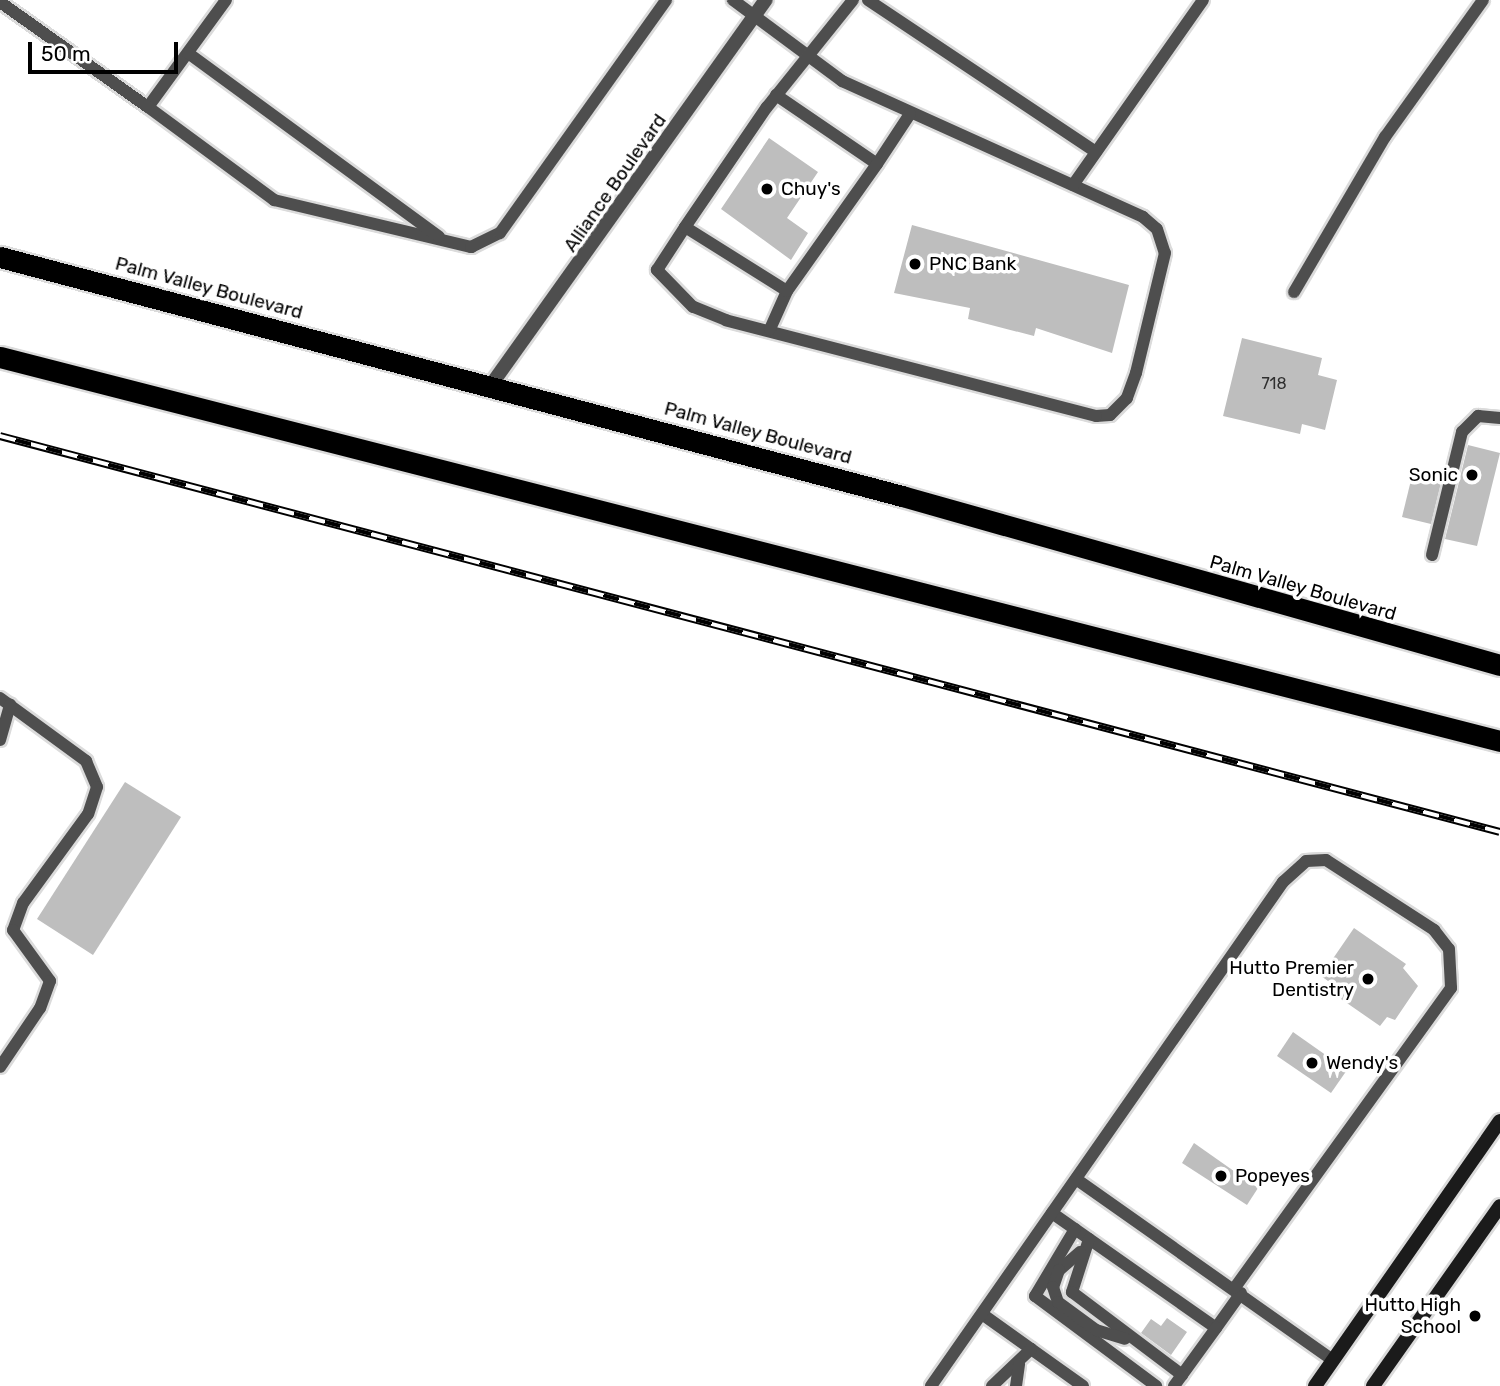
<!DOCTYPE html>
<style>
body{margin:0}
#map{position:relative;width:1500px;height:1386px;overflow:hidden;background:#fff;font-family:Rubik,sans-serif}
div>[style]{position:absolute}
.building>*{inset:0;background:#bebebe}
.roads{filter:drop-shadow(2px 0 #dbdbdb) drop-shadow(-2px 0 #dbdbdb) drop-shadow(0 2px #dbdbdb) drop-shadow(0 -2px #dbdbdb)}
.lane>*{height:12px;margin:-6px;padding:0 6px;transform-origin:6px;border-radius:6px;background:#4e4e4e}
.street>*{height:14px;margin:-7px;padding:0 7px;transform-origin:7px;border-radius:7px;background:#4e4e4e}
.secondary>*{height:14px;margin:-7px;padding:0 7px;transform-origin:7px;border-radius:7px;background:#1b1b1b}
.highway>*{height:21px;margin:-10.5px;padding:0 10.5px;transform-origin:10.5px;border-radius:10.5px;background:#000}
.rail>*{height:8px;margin-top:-4px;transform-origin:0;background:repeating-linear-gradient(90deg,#fff 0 16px,#000 0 32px);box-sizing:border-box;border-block:2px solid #000}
.dots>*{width:19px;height:19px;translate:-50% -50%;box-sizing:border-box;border:4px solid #fff;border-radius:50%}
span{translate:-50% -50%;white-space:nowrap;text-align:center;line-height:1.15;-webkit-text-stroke:7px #fff;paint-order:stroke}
.number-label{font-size:16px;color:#303030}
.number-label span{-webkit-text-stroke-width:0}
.street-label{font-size:19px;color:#000}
.poi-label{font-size:19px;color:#000}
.left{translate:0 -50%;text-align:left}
.right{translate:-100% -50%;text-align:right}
.scale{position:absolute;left:28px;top:42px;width:150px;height:32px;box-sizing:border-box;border:4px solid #000;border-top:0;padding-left:9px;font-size:21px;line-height:24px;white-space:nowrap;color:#000;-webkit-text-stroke:5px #fff;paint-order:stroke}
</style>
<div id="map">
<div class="building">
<i style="clip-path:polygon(769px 138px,818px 172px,787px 218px,808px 233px,791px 260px,721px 209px)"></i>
<i style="clip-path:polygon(912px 225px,1129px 285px,1112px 353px,1036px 328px,1034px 336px,968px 319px,970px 308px,894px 293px)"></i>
<i style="clip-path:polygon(1242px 338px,1322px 358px,1318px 375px,1337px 380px,1325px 430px,1302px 424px,1300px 434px,1223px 416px)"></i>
<i style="clip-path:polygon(1468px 445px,1500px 453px,1477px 546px,1445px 539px)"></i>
<i style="clip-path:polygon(1412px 476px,1441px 483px,1431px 524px,1402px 517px)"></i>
<i style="clip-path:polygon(125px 782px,181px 817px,93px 955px,37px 919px)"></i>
<i style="clip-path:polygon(1354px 928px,1406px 964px,1403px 968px,1418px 986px,1395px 1020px,1387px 1017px,1380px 1026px,1331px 992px,1335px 986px,1321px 976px)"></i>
<i style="clip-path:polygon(1293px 1032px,1347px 1070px,1331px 1093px,1277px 1056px)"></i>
<i style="clip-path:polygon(1194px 1143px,1258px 1188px,1247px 1205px,1182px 1163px)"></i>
<i style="clip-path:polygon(1167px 1318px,1187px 1332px,1171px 1355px,1141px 1333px,1151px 1319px,1161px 1326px)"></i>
</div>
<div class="roads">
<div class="lane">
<i style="left:226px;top:0;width:132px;rotate:126.1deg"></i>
<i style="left:148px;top:107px;width:157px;rotate:36.4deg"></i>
<i style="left:274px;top:200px;width:203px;rotate:13.4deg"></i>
<i style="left:471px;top:247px;width:32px;rotate:-26deg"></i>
<i style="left:500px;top:233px;width:286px;rotate:-54.5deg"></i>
<i style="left:733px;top:0;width:136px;rotate:36.6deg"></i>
<i style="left:842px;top:81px;width:330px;rotate:24.3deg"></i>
<i style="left:1143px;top:217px;width:18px;rotate:41deg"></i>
<i style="left:1157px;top:229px;width:25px;rotate:72deg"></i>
<i style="left:1165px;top:253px;width:123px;rotate:103.6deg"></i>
<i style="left:1136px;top:373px;width:27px;rotate:110deg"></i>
<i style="left:1127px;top:398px;width:24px;rotate:135deg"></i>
<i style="left:1110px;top:415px;width:14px;rotate:176deg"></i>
<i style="left:1096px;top:416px;width:382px;rotate:-165.5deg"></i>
<i style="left:726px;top:320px;width:35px;rotate:-158deg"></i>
<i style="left:693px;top:307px;width:52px;rotate:-134.2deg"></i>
<i style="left:657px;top:270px;width:51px;rotate:-56.9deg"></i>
<i style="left:685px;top:227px;width:120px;rotate:32.1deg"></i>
<i style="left:787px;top:291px;width:42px;rotate:114.1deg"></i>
<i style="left:868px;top:0;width:274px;rotate:33.7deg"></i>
<i style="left:0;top:2px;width:181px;rotate:35.4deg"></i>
<i style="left:188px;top:53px;width:311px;rotate:36.2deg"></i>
<i style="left:776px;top:95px;width:122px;rotate:34.3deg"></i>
<i style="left:877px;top:164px;width:60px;rotate:-56.6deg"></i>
<i style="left:1073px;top:185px;width:226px;rotate:-54.9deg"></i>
<i style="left:685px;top:227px;width:145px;rotate:-55.7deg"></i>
<i style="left:767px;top:107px;width:137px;rotate:-51.2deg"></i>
<i style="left:787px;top:291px;width:156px;rotate:-54.7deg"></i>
<i style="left:1294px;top:292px;width:180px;rotate:-59.6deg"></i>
<i style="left:1385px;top:137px;width:168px;rotate:-54.4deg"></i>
<i style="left:1432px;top:555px;width:127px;rotate:-76.3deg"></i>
<i style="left:1462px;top:432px;width:23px;rotate:-45deg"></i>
<i style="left:1478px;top:416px;width:22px;rotate:5deg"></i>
<i style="left:0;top:698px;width:107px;rotate:36.2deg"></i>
<i style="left:86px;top:761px;width:28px;rotate:67deg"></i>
<i style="left:97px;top:787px;width:28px;rotate:108deg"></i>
<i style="left:88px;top:814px;width:110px;rotate:126.1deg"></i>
<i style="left:23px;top:903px;width:29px;rotate:110deg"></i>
<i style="left:13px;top:930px;width:63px;rotate:54deg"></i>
<i style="left:50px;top:981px;width:29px;rotate:110deg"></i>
<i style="left:40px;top:1008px;width:71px;rotate:124.1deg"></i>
<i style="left:0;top:740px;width:37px;rotate:-74deg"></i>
<i style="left:1076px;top:1179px;width:314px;rotate:35.2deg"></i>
<i style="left:1052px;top:1213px;width:200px;rotate:35deg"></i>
<i style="left:1216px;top:1328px;width:43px;rotate:-54.5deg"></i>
<i style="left:1075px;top:1229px;width:78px;rotate:120.8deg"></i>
<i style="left:1035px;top:1296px;width:151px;rotate:36.6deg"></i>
<i style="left:1089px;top:1239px;width:56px;rotate:107.8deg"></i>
<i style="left:1072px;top:1292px;width:138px;rotate:37deg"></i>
<i style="left:1080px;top:1252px;width:28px;rotate:139deg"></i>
<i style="left:1059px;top:1270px;width:18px;rotate:109deg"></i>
<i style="left:1053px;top:1287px;width:16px;rotate:72deg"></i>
<i style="left:1058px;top:1302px;width:47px;rotate:36.4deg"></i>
<i style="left:1096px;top:1330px;width:30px;rotate:17deg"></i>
<i style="left:982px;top:1314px;width:124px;rotate:35.5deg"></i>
<i style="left:931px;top:1386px;width:615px;rotate:-55.07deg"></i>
<i style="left:1283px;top:882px;width:31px;rotate:-42deg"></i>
<i style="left:1306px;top:861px;width:20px;rotate:-3deg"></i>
<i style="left:1326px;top:860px;width:129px;rotate:32.9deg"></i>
<i style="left:1434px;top:930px;width:24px;rotate:52deg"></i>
<i style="left:1449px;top:949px;width:39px;rotate:87deg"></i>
<i style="left:1451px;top:988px;width:370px;rotate:125.8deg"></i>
<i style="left:992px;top:1386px;width:54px;rotate:-43.5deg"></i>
<i style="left:1016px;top:1386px;width:22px;rotate:-82deg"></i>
<i style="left:1174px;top:1386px;width:72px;rotate:-54.1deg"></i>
</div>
<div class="street">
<i style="left:491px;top:385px;width:473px;rotate:-54.5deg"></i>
</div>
<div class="secondary">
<i style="left:1315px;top:1386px;width:323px;rotate:-55.1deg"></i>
<i style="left:1373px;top:1386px;width:220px;rotate:-54.8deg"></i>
</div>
<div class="highway">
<i style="left:0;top:257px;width:933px;rotate:14.84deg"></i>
<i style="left:902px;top:496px;width:621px;rotate:15.78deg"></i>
<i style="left:0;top:357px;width:1548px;rotate:14.36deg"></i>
</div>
</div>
<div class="rail">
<i style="left:0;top:436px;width:1551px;rotate:14.79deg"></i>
</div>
<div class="dots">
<i style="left:767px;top:189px;background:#000"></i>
<i style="left:915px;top:264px;background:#000"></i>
<i style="left:1472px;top:475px;background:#000"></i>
<i style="left:1368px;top:979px;background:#000"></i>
<i style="left:1312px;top:1063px;background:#000"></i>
<i style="left:1221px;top:1176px;background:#000"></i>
<i style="left:1475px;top:1316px;background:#000"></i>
</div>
<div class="number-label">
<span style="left:1274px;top:384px">718</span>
</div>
<div class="street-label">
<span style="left:615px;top:183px;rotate:-55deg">Alliance Boulevard</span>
<span style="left:209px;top:288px;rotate:15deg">Palm Valley Boulevard</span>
<span style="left:758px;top:433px;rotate:15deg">Palm Valley Boulevard</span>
<span style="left:1303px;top:588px;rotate:16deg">Palm Valley Boulevard</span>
</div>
<div class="poi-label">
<span class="left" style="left:781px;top:189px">Chuy's</span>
<span class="left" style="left:929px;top:264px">PNC Bank</span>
<span class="right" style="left:1458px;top:475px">Sonic</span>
<span class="right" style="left:1354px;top:979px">Hutto Premier<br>Dentistry</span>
<span class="left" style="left:1326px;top:1063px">Wendy's</span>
<span class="left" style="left:1235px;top:1176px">Popeyes</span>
<span class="right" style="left:1461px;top:1316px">Hutto High<br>School</span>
</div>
<div class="scale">50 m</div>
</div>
